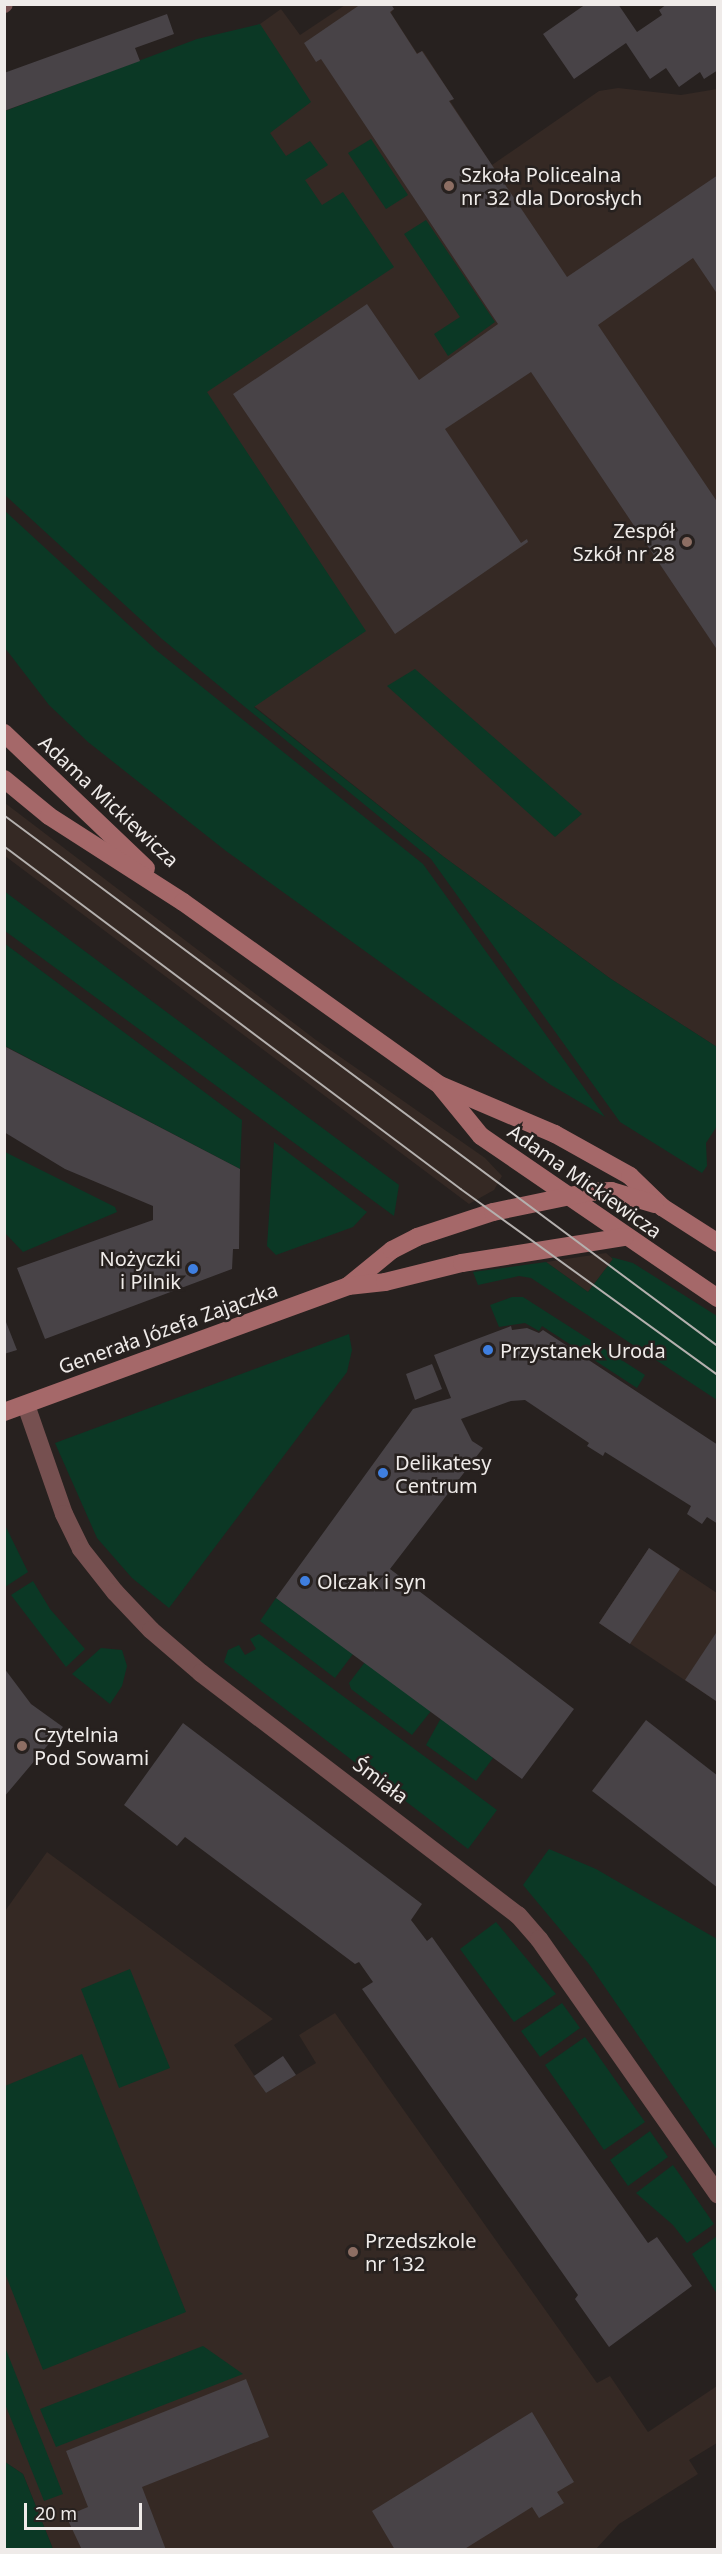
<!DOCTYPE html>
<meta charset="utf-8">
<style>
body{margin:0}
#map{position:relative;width:722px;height:2554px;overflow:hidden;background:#27211f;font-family:"Noto Sans",sans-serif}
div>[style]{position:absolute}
.built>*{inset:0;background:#352924}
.green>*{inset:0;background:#0b3825}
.building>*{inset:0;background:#484347}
.lane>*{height:15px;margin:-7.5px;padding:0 7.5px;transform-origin:7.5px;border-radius:7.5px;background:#765050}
.street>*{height:18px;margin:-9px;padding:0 9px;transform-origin:9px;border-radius:9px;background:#765050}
.secondary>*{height:18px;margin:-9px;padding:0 9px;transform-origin:9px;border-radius:9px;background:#a56869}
.tram>*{height:1.5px;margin:-0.75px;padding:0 0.75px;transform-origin:0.75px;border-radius:0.75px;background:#b4b0ae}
.dots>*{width:16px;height:16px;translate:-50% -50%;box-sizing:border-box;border:3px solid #27211f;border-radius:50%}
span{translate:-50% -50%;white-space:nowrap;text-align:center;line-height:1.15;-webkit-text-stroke:5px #27211f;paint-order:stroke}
.poi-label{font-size:20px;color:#efebe9}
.left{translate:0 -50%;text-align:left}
.right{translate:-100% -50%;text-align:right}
.street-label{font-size:20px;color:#efebe9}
.frame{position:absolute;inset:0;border:6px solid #efebe9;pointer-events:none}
.scale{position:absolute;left:24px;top:2503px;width:118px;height:27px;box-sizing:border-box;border:3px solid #efebe9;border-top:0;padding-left:8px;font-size:18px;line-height:21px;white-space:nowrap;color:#efebe9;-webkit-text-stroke:4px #27211f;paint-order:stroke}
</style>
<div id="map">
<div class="built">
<i style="clip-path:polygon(345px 5px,391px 5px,394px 9px,391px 13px,417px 53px,423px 51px,454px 99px,450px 101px,492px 165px,599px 91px,618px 88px,681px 95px,717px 89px,717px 1047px,611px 979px,444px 857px,225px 683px,5px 134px,260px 24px,281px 9px,300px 35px)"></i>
<i style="clip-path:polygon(5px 803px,316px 1040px,485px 1158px,502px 1176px,494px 1190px,469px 1204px,5px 856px)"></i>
<i style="clip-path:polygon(606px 1253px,613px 1259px,588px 1292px,546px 1262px)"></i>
<i style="clip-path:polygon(649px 1548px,717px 1593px,716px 1701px,599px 1623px)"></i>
<i style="clip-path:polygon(47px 1852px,273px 2019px,234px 2045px,266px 2093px,316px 2063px,299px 2035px,335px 2013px,597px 2383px,610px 2376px,648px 2432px,717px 2386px,717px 2443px,689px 2460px,698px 2474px,619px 2524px,596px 2549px,53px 2549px,23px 2474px,5px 2462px,5px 1911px)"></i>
</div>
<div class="green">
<i style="clip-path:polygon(260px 24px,311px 102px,270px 133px,286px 156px,310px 141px,328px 165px,305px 180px,322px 205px,343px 192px,394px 267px,207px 392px,366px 631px,254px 707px,444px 857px,611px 979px,717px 1047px,717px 1126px,706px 1143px,707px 1166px,702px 1173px,620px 1122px,431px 859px,162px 639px,5px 495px,5px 111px,197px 39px)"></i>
<i style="clip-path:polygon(371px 139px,408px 195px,386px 209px,348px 153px)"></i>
<i style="clip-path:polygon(426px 220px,495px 322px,448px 356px,434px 334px,460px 317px,404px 234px)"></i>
<i style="clip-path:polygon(5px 511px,156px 650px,423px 864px,605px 1117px,551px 1085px,226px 851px,88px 742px,49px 705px,5px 648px)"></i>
<i style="clip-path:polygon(415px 669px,582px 814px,555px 837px,387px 686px)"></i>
<i style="clip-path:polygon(4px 891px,399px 1185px,394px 1216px,5px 931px)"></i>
<i style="clip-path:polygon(4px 943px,242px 1120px,240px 1169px,5px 1046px)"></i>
<i style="clip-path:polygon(274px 1142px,367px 1212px,353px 1227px,276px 1255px,267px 1246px)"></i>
<i style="clip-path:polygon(5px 1152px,115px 1207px,117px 1212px,23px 1252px,5px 1233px)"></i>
<i style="clip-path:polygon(611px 1257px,633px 1263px,717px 1316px,717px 1400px,531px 1278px,519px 1276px,478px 1285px,473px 1272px,546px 1262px,588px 1292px,613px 1259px)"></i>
<i style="clip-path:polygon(512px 1297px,523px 1297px,645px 1375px,637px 1388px,542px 1326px,539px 1331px,525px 1323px,499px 1327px,490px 1305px)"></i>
<i style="clip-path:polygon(349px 1334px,352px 1350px,347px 1372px,169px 1608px,132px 1578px,97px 1538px,55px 1443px)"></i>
<i style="clip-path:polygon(4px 1523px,28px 1572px,5px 1587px,4px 1587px)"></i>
<i style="clip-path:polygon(33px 1581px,50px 1609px,85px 1649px,66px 1667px,11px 1595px)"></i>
<i style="clip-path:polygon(276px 1598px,353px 1654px,335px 1678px,260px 1621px)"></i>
<i style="clip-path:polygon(259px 1634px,497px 1810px,468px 1849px,224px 1662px,228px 1650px,239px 1645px,245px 1655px,256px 1649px,250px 1639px)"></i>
<i style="clip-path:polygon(101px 1648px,122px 1650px,127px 1666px,122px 1686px,110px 1704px,72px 1674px)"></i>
<i style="clip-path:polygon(365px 1662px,431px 1711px,412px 1735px,351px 1689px,349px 1683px)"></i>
<i style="clip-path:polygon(441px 1718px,493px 1758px,476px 1781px,426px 1745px)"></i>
<i style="clip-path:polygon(549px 1849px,596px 1869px,717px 1939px,717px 2150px,589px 1964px,523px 1885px)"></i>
<i style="clip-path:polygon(496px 1922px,556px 1994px,514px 2022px,460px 1949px)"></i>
<i style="clip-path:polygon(130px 1969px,170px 2068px,119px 2088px,81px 1989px)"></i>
<i style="clip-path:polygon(562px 2003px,580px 2028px,540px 2057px,521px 2031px)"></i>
<i style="clip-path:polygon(585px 2037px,645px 2122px,604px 2150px,545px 2065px)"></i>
<i style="clip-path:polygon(82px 2054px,186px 2312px,43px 2370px,5px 2273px,5px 2086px)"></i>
<i style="clip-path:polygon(650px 2131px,668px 2157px,628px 2186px,610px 2160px)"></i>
<i style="clip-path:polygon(673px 2165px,714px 2224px,687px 2243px,673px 2225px,636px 2193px)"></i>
<i style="clip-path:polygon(717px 2236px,717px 2294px,692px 2254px)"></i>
<i style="clip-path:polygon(203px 2346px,243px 2374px,56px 2447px,40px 2409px)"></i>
<i style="clip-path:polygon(5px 2347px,63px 2494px,44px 2501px,5px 2404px)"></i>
<i style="clip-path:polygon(5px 2462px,23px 2474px,53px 2549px,5px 2549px)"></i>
</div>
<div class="building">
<i style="clip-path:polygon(361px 4px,391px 4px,394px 9px,390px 12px,417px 54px,422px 51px,454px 99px,449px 101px,567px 277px,718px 175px,718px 295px,693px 258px,598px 325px,718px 503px,718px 651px,531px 372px,445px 429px,521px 543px,527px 539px,528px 542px,395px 634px,233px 394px,367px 304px,419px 380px,498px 324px,321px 59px,316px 62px,304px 43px)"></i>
<i style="clip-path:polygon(586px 4px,618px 4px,637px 32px,662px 15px,659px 10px,667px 4px,718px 4px,718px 70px,704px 79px,700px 72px,679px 87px,666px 68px,650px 79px,626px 43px,574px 79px,543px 34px)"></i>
<i style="clip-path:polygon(167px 14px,174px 34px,135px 48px,140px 61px,4px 111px,4px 73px)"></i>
<i style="clip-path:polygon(4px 1046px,240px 1169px,239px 1249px,233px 1249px,232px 1269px,45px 1339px,17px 1268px,153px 1220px,153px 1206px,65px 1169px,4px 1132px)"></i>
<i style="clip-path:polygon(4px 1317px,17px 1350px,4px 1354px)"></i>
<i style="clip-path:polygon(511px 1326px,512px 1330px,527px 1328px,539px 1333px,543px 1330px,718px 1445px,718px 1524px,707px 1517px,702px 1524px,687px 1514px,691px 1506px,605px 1452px,603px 1456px,587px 1446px,589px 1443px,525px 1400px,511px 1401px,461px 1419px,472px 1441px,483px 1448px,390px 1569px,574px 1709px,522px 1779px,276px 1598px,413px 1409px,451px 1398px,434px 1355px)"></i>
<i style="clip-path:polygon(432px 1364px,442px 1389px,415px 1400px,406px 1374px)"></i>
<i style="clip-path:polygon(649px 1548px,680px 1569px,630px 1644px,599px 1623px)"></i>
<i style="clip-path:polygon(718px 1630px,718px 1698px,716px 1701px,685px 1680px)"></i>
<i style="clip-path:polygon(4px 1668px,31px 1704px,63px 1727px,4px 1797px)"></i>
<i style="clip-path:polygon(646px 1720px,718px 1776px,718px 1888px,592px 1791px)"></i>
<i style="clip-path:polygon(183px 1723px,422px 1904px,411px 1920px,427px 1941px,432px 1937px,648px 2243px,657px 2237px,692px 2286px,609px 2347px,575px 2299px,578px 2295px,362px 1989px,373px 1982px,359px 1962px,355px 1964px,185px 1837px,177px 1846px,124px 1805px)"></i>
<i style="clip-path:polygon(283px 2056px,296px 2075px,266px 2093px,254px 2076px)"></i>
<i style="clip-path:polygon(246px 2379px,269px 2437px,142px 2487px,166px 2550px,82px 2550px,66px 2516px,88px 2507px,66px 2451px)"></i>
<i style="clip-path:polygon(532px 2412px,574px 2482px,557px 2492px,564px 2503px,539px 2518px,532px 2507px,463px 2550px,395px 2550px,372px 2511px)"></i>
</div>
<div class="lane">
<i style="left:4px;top:5px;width:1px;rotate:-45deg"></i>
</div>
<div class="street">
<i style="left:26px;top:1405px;width:115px;rotate:70.8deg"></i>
<i style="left:64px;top:1514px;width:39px;rotate:64deg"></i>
<i style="left:81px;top:1549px;width:55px;rotate:51.7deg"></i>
<i style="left:115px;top:1592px;width:52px;rotate:46.5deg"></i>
<i style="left:151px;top:1630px;width:66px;rotate:40.7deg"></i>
<i style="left:201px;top:1673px;width:399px;rotate:37.4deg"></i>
<i style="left:518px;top:1915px;width:32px;rotate:49deg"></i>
<i style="left:539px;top:1939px;width:312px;rotate:55deg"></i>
</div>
<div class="secondary">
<i style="left:4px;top:733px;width:196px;rotate:43.6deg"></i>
<i style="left:4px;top:779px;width:58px;rotate:39.4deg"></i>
<i style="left:49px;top:816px;width:159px;rotate:32.7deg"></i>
<i style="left:183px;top:902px;width:315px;rotate:35.5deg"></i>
<i style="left:440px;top:1085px;width:125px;rotate:23.1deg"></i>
<i style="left:555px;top:1134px;width:86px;rotate:29.2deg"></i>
<i style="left:630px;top:1176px;width:45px;rotate:44.1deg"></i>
<i style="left:662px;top:1207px;width:67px;rotate:32.7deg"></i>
<i style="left:441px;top:1087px;width:63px;rotate:50.8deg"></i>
<i style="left:481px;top:1136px;width:287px;rotate:34.4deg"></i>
<i style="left:348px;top:1286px;width:57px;rotate:-39.3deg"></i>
<i style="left:392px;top:1250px;width:28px;rotate:-27deg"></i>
<i style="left:417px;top:1237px;width:80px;rotate:-18.2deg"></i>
<i style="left:493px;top:1212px;width:99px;rotate:-11.7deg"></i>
<i style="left:590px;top:1192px;width:21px;rotate:-3deg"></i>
<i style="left:611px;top:1191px;width:46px;rotate:16.5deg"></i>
<i style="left:4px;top:1412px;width:366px;rotate:-20.1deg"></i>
<i style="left:348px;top:1286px;width:37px;rotate:-6deg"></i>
<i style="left:385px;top:1282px;width:79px;rotate:-13.9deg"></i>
<i style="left:462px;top:1263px;width:165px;rotate:-9.1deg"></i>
</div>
<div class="tram">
<i style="left:4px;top:815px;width:890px;rotate:36.64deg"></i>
<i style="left:4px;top:846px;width:571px;rotate:36.89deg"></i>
<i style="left:461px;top:1189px;width:317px;rotate:35.9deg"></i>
</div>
<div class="dots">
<i style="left:449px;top:186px;background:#8d6e63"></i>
<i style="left:687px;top:542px;background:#8d6e63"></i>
<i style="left:193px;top:1269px;background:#3f7fe0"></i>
<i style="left:488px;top:1350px;background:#3f7fe0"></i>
<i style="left:383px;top:1473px;background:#3f7fe0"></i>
<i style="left:305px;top:1581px;background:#3f7fe0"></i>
<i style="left:22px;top:1746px;background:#8d6e63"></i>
<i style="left:353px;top:2252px;background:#8d6e63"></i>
</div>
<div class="poi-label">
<span class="left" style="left:461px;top:186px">Szkoła Policealna<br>nr 32 dla Dorosłych</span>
<span class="right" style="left:675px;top:542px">Zespół<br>Szkół nr 28</span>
<span class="right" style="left:181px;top:1270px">Nożyczki<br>i Pilnik</span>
<span class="left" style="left:500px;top:1350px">Przystanek Uroda</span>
<span class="left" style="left:395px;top:1474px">Delikatesy<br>Centrum</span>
<span class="left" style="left:317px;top:1581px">Olczak i syn</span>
<span class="left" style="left:34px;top:1746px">Czytelnia<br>Pod Sowami</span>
<span class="left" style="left:365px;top:2252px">Przedszkole<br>nr 132</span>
</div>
<div class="street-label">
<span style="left:109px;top:801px;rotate:43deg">Adama Mickiewicza</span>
<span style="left:585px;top:1181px;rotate:35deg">Adama Mickiewicza</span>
<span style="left:168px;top:1328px;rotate:-20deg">Generała Józefa Zajączka</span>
<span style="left:381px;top:1780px;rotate:37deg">Śmiała</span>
</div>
<div class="frame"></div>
<div class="scale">20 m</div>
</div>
